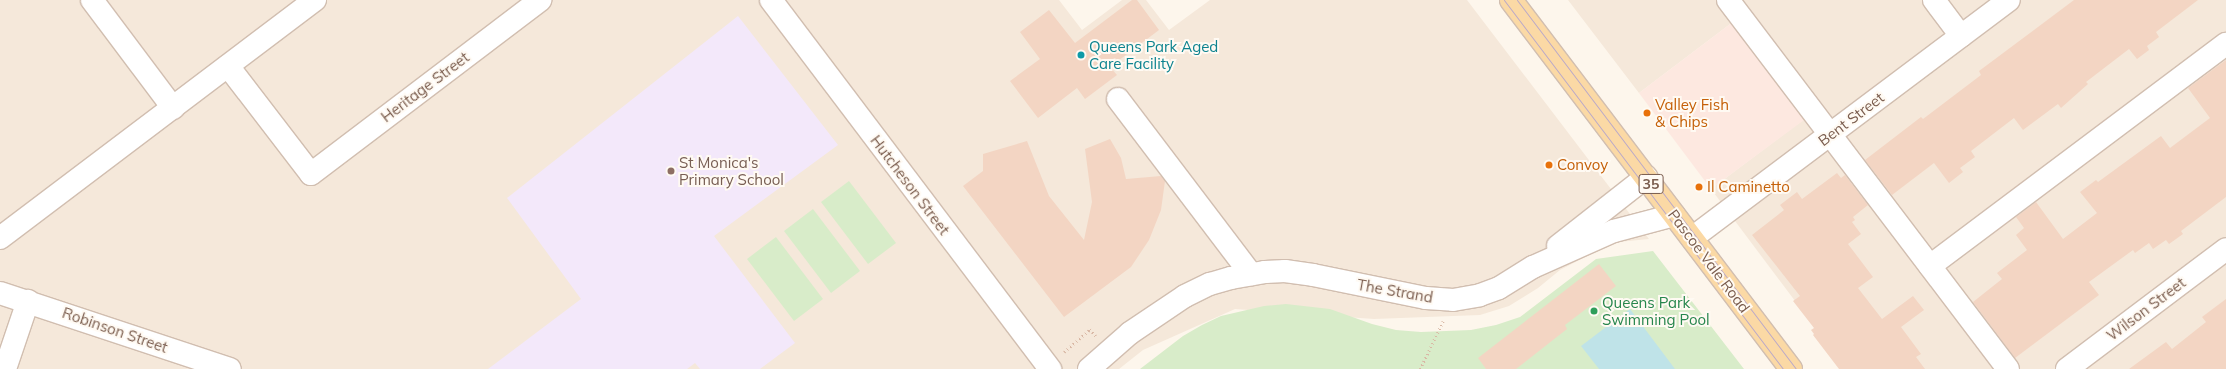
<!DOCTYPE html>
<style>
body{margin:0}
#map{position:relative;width:2226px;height:369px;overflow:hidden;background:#fdf6ec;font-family:Mulish,sans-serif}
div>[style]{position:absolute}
.residential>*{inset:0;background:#f5e8da}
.commercial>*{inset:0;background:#fde8e0}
.education>*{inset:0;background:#f3e8fa}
.green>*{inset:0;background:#d8ecc9}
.water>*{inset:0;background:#bfe3e8}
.building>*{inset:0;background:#f3d5c3}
.path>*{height:2.5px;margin-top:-1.25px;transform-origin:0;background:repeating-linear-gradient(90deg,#d9b8a5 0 1px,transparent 0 4px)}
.roads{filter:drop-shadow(1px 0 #d1beb0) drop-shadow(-1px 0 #d1beb0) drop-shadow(0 1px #d1beb0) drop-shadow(0 -1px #d1beb0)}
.minor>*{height:22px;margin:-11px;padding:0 11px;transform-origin:11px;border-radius:11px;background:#fff}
.major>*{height:22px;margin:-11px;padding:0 11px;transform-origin:11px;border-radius:11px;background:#fbd9a5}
.tram>*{height:1px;margin:-0.5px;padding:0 0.5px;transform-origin:0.5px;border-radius:0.5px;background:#b9a8c9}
.dots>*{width:11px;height:11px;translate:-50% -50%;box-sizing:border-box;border:2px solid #fffaf3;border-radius:50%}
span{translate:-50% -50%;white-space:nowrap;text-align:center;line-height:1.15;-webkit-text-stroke:4px #fffaf3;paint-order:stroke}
.shield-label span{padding:1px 3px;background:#fffaf3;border:1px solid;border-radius:3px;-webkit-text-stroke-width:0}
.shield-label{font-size:14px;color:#7a5c4d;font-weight:700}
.culture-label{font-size:15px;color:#0d838f}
.left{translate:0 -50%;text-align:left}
.street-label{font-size:15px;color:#7a5c4d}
.food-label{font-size:15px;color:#c56008}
.education-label{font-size:15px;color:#785e54}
.leisure-label{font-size:15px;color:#27864d}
</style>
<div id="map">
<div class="residential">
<i style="clip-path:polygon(0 0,1059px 0,1082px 30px,1122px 0,1146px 0,1169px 30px,1210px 0,1467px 0,1649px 239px,1618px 242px,1589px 255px,1560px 270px,1538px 288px,1509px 306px,1480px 315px,1374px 319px,1235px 309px,1143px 350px,1119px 369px,0 369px)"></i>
<i style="clip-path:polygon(1568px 0,2226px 0,2226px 369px,1846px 369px,1711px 189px,1823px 105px,1750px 9px,1639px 93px)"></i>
</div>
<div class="commercial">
<i style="clip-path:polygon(1750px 9px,1823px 106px,1711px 189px,1639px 93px)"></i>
</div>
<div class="education">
<i style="clip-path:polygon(738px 16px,838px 145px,714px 236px,795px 343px,760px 369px,700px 369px,695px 363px,687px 369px,488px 369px,581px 299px,507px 198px)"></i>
</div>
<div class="green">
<i style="clip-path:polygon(849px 181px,896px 243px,868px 264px,821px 202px)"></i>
<i style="clip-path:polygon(813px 209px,860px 271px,831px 293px,784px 231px)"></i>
<i style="clip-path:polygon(776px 237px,823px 299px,794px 321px,747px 259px)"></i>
<i style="clip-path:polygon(1653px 251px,1744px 369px,1140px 369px,1183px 336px,1202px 325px,1221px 316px,1264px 306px,1286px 304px,1330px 309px,1372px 324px,1396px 330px,1421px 332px,1471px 330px,1496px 325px,1520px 317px,1596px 259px)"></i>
</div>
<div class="water">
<i style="clip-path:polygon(1630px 309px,1675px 369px,1599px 369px,1581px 346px)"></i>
</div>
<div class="building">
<i style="clip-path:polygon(1132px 0,1137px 0,1159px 30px,1110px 67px,1117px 75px,1085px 99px,1077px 88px,1038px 118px,1010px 81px,1040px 59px,1020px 32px,1049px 10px,1075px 43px)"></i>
<i style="clip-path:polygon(2074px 0,2198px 0,2156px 32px,2159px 37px,2147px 46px,2149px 50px,2137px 59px,2129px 49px,2086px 82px,2088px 84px,2061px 108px,2058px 104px,2023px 130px,2014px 118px,1971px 151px,1975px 157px,1960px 168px,1963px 172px,1949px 183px,1934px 163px,1892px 195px,1865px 160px,1921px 117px,1923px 119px,1981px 75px,1979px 71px)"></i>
<i style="clip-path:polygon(2226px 60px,2226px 197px,2181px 231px,2183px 234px,2169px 244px,2166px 240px,2153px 249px,2149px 243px,2135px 253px,2133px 250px,2089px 282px,2099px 295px,2015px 358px,1973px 302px,2002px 279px,1997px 273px,2027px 250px,2016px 235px,2024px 228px,2016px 217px,2036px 202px,2063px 239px,2097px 213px,2080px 192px,2096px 180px,2098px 182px,2161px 136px,2170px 148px,2210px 118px,2188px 88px)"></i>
<i style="clip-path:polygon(1110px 139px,1121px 158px,1126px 179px,1161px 176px,1165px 181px,1161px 210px,1149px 240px,1131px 267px,1064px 317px,963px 186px,983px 171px,983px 154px,1027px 141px,1049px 196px,1084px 240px,1092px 202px,1085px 149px)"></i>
<i style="clip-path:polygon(1837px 173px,1841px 178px,1845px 175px,1868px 205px,1853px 217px,1855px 220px,1852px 222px,1861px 234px,1848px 244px,1873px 277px,1858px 288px,1882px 319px,1913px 296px,1924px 310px,1901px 327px,1921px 354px,1916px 357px,1925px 369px,1839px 369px,1813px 335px,1814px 334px,1811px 330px,1814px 328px,1793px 301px,1800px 296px,1752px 235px,1784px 210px,1780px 205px,1797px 192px,1802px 199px)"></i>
<i style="clip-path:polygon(1599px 264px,1616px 286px,1565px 325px,1567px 329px,1516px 369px,1486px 369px,1478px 358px)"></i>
<i style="clip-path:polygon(2226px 299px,2226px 369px,2129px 369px,2166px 342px,2172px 349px,2206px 322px,2202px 317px)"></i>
</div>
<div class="path">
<i style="left:1064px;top:352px;width:35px;rotate:-41deg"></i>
<i style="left:1090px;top:329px;width:9px;rotate:49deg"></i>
<i style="left:1420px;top:369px;width:53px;rotate:-64.4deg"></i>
</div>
<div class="roads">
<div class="minor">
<i style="left:92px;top:0;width:135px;rotate:53.1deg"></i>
<i style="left:771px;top:0;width:463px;rotate:52.9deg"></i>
<i style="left:1728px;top:0;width:463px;rotate:52.8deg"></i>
<i style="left:1934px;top:0;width:45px;rotate:53.1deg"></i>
<i style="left:228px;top:66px;width:136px;rotate:52.5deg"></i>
<i style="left:311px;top:174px;width:288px;rotate:-37.2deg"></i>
<i style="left:1118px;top:99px;width:220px;rotate:52.8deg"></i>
<i style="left:0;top:238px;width:395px;rotate:-37.1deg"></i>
<i style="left:1692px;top:238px;width:396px;rotate:-36.9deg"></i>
<i style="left:1558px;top:246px;width:112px;rotate:-38.1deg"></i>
<i style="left:1930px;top:266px;width:370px;rotate:-36.9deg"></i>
<i style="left:0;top:293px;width:242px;rotate:18.3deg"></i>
<i style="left:5px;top:369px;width:72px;rotate:-71.3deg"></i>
<i style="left:1089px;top:369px;width:55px;rotate:-41.3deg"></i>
<i style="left:1130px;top:333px;width:66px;rotate:-33.9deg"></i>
<i style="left:1185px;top:296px;width:28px;rotate:-26deg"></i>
<i style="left:1210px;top:284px;width:22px;rotate:-16deg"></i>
<i style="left:1231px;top:278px;width:35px;rotate:-10deg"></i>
<i style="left:1265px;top:272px;width:20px;rotate:-3deg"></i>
<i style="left:1285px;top:271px;width:28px;rotate:8deg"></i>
<i style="left:1313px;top:275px;width:115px;rotate:11.5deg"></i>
<i style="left:1426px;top:298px;width:27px;rotate:4deg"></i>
<i style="left:1453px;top:300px;width:27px;rotate:-10deg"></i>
<i style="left:1480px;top:295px;width:20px;rotate:-20deg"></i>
<i style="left:1499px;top:288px;width:40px;rotate:-32deg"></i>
<i style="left:1533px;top:267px;width:89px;rotate:-24deg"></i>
<i style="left:1614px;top:231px;width:62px;rotate:-14.9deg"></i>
<i style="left:2067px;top:369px;width:199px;rotate:-37deg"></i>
</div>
<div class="major">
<i style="left:1511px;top:0;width:463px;rotate:52.8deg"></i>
</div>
</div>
<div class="tram">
<i style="left:1504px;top:0;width:463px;rotate:52.9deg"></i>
<i style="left:1517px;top:0;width:463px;rotate:52.9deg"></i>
</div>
<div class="dots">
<i style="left:1081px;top:55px;background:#0f9aa8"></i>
<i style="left:1647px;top:113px;background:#e8710a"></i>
<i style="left:1549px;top:165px;background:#e8710a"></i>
<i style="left:671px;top:171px;background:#8d6e63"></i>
<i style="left:1699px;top:187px;background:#e8710a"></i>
<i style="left:1594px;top:311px;background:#2e9e5b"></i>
</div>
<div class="shield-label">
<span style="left:1651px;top:184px">35</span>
</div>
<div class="culture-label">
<span class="left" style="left:1089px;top:55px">Queens Park Aged<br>Care Facility</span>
</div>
<div class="street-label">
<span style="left:425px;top:87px;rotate:-37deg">Heritage Street</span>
<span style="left:1851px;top:119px;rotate:-37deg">Bent Street</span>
<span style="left:910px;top:185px;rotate:53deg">Hutcheson Street</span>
<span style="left:1709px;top:261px;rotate:53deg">Pascoe Vale Road</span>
<span style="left:1395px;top:291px;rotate:10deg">The Strand</span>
<span style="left:2146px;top:309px;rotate:-37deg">Wilson Street</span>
<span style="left:115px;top:330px;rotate:19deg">Robinson Street</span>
</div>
<div class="food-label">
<span class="left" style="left:1655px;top:113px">Valley Fish<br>&amp; Chips</span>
<span class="left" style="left:1557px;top:165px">Convoy</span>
<span class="left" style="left:1707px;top:187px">Il Caminetto</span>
</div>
<div class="education-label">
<span class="left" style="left:679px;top:171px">St Monica's<br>Primary School</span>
</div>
<div class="leisure-label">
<span class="left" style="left:1602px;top:311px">Queens Park<br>Swimming Pool</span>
</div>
</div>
